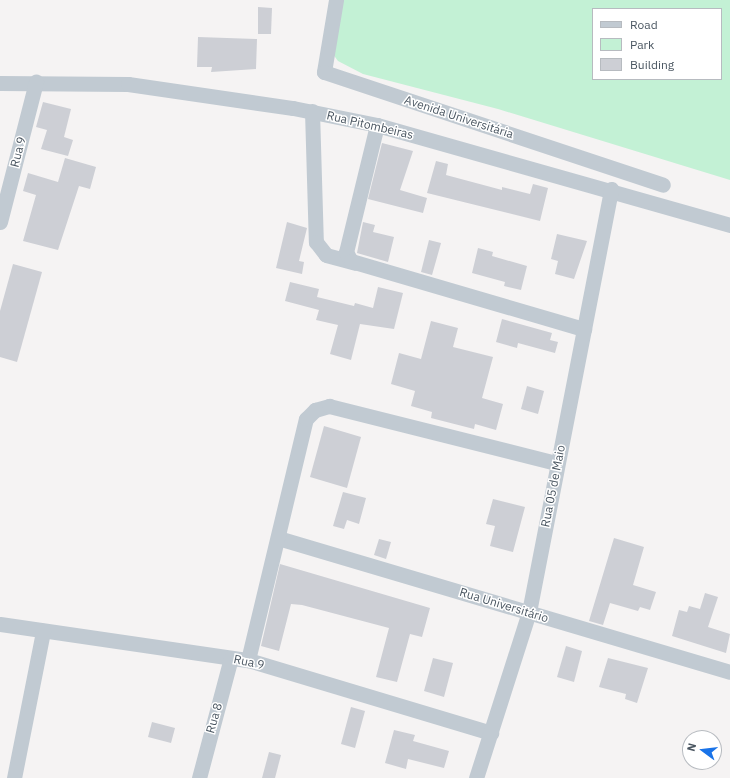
<!DOCTYPE html>
<meta charset="utf-8">
<style>
body{margin:0}
#map{position:relative;width:730px;height:778px;overflow:hidden;background:#f5f3f3;font-family:"IBM Plex Sans",sans-serif}
div>[style]{position:absolute}
.green>*{inset:0;background:#c3f1d5}
.building>*{inset:0;background:#cdcfd5}
.minor>*{height:15px;margin:-7.5px;padding:0 7.5px;transform-origin:7.5px;border-radius:7.5px;background:#c1cad2}
span{translate:-50% -50%;white-space:nowrap;text-align:center;line-height:1.15;-webkit-text-stroke:3px #fff;paint-order:stroke}
.street-label{font-size:12px;color:#4a5661}
.legend{position:absolute;left:592px;top:8px;width:130px;height:72px;box-sizing:border-box;background:#fff;border:1px solid #b7bbc0;margin:0;padding:5px 7px;list-style:none;font-size:12px;color:#4a5661}
.legend li{display:flex;align-items:center;gap:8px;height:20px}
.legend b{width:20px;border:1px solid #b7bbc0}
.north{position:absolute;left:682px;top:730px;width:40px;height:40px;box-sizing:border-box;background:#fff;border:1px solid #b7bbc0;border-radius:50%;rotate:285deg;font-size:11px;font-weight:700;line-height:16px;text-align:center;color:#4a5661}
.north::after{content:'';display:block;margin:auto;width:14px;height:18px;background:#1a73e8;clip-path:polygon(50% 0,100% 100%,50% 72%,0 100%)}
</style>
<div id="map">
<div class="green">
<i style="clip-path:polygon(evenodd,330px 0,730px 0,730px 180px,498px 109px,363px 74px,338px 61px,324px 42px,330px 0,593px 9px,721px 9px,721px 79px,593px 79px,593px 9px)"></i>
</div>
<div class="building">
<i style="clip-path:polygon(258px 7px,272px 8px,271px 34px,258px 34px)"></i>
<i style="clip-path:polygon(198px 37px,257px 39px,256px 69px,211px 72px,212px 67px,197px 67px)"></i>
<i style="clip-path:polygon(43px 102px,71px 109px,64px 137px,73px 140px,68px 156px,41px 149px,47px 130px,36px 127px)"></i>
<i style="clip-path:polygon(382px 143px,413px 151px,400px 190px,427px 198px,423px 213px,368px 199px)"></i>
<i style="clip-path:polygon(65px 158px,96px 167px,90px 189px,79px 186px,58px 250px,23px 241px,36px 195px,23px 191px,28px 173px,58px 182px)"></i>
<i style="clip-path:polygon(436px 161px,448px 164px,446px 175px,502px 190px,502px 187px,530px 194px,533px 184px,548px 188px,540px 221px,427px 193px)"></i>
<i style="clip-path:polygon(287px 222px,307px 228px,299px 261px,304px 262px,302px 274px,276px 268px)"></i>
<i style="clip-path:polygon(363px 222px,375px 225px,373px 232px,394px 237px,388px 262px,357px 253px)"></i>
<i style="clip-path:polygon(557px 234px,587px 241px,574px 279px,555px 274px,558px 261px,551px 259px)"></i>
<i style="clip-path:polygon(429px 240px,441px 243px,432px 275px,421px 272px)"></i>
<i style="clip-path:polygon(478px 248px,493px 252px,492px 256px,527px 266px,521px 290px,504px 286px,505px 282px,472px 273px)"></i>
<i style="clip-path:polygon(13px 264px,42px 272px,17px 362px,0 357px,0 311px)"></i>
<i style="clip-path:polygon(290px 282px,319px 289px,317px 297px,354px 306px,355px 303px,373px 308px,378px 287px,403px 293px,394px 329px,360px 324px,351px 360px,330px 354px,338px 325px,316px 320px,319px 310px,285px 301px)"></i>
<i style="clip-path:polygon(502px 319px,552px 333px,550px 340px,558px 342px,555px 353px,518px 343px,517px 348px,496px 342px)"></i>
<i style="clip-path:polygon(431px 321px,458px 328px,453px 347px,493px 357px,482px 398px,503px 404px,496px 430px,475px 424px,474px 429px,431px 418px,432px 412px,411px 406px,415px 391px,391px 384px,399px 353px,421px 359px)"></i>
<i style="clip-path:polygon(527px 386px,544px 391px,538px 414px,521px 409px)"></i>
<i style="clip-path:polygon(324px 426px,361px 437px,347px 488px,310px 477px)"></i>
<i style="clip-path:polygon(343px 492px,366px 498px,359px 524px,347px 520px,344px 529px,333px 526px)"></i>
<i style="clip-path:polygon(493px 499px,525px 507px,513px 552px,490px 546px,495px 526px,486px 524px)"></i>
<i style="clip-path:polygon(614px 538px,644px 547px,633px 585px,656px 592px,650px 610px,640px 607px,638px 611px,610px 603px,603px 625px,589px 621px)"></i>
<i style="clip-path:polygon(379px 539px,391px 542px,386px 559px,374px 555px)"></i>
<i style="clip-path:polygon(280px 564px,430px 608px,422px 637px,410px 634px,397px 682px,376px 677px,389px 628px,302px 605px,291px 604px,279px 651px,261px 646px)"></i>
<i style="clip-path:polygon(705px 593px,718px 597px,708px 627px,730px 634px,726px 653px,672px 636px,679px 610px,687px 612px,689px 606px,700px 609px)"></i>
<i style="clip-path:polygon(566px 646px,582px 651px,574px 682px,557px 677px)"></i>
<i style="clip-path:polygon(433px 658px,453px 663px,444px 697px,424px 691px)"></i>
<i style="clip-path:polygon(608px 658px,648px 668px,637px 703px,625px 699px,626px 694px,599px 687px)"></i>
<i style="clip-path:polygon(351px 707px,365px 711px,355px 748px,341px 744px)"></i>
<i style="clip-path:polygon(152px 722px,175px 728px,171px 743px,148px 737px)"></i>
<i style="clip-path:polygon(394px 730px,415px 735px,413px 741px,449px 751px,444px 768px,408px 759px,406px 769px,385px 763px)"></i>
<i style="clip-path:polygon(269px 752px,281px 755px,275px 778px,262px 778px)"></i>
</div>
<div class="minor">
<i style="left:336px;top:0;width:73px;rotate:99.5deg"></i>
<i style="left:324px;top:72px;width:357px;rotate:18.4deg"></i>
<i style="left:0;top:83px;width:128px;rotate:0.4deg"></i>
<i style="left:128px;top:84px;width:167px;rotate:8.3deg"></i>
<i style="left:293px;top:108px;width:86px;rotate:11.4deg"></i>
<i style="left:377px;top:125px;width:367px;rotate:15.8deg"></i>
<i style="left:312px;top:111px;width:131px;rotate:88.3deg"></i>
<i style="left:316px;top:242px;width:16px;rotate:52deg"></i>
<i style="left:326px;top:255px;width:30px;rotate:15deg"></i>
<i style="left:377px;top:125px;width:131px;rotate:103.7deg"></i>
<i style="left:346px;top:252px;width:10px;rotate:61deg"></i>
<i style="left:351px;top:261px;width:243px;rotate:16.3deg"></i>
<i style="left:0;top:222px;width:145px;rotate:-75.6deg"></i>
<i style="left:278px;top:538px;width:471px;rotate:16.5deg"></i>
<i style="left:0;top:624px;width:251px;rotate:8.3deg"></i>
<i style="left:248px;top:660px;width:254px;rotate:16.7deg"></i>
<i style="left:248px;top:660px;width:248px;rotate:-76.5deg"></i>
<i style="left:306px;top:419px;width:13px;rotate:-45deg"></i>
<i style="left:315px;top:410px;width:15px;rotate:-16deg"></i>
<i style="left:329px;top:406px;width:234px;rotate:14.1deg"></i>
<i style="left:14px;top:778px;width:150px;rotate:-78.8deg"></i>
<i style="left:199px;top:778px;width:124px;rotate:-75.1deg"></i>
<i style="left:476px;top:778px;width:174px;rotate:-72.3deg"></i>
<i style="left:529px;top:612px;width:431px;rotate:-79deg"></i>
</div>
<div class="street-label">
<span style="left:459px;top:117px;rotate:18deg">Avenida Universitária</span>
<span style="left:370px;top:125px;rotate:13deg">Rua Pitombeiras</span>
<span style="left:18px;top:152px;rotate:-76deg">Rua 9</span>
<span style="left:553px;top:486px;rotate:-79deg">Rua 05 de Maio</span>
<span style="left:504px;top:605px;rotate:17deg">Rua Universitário</span>
<span style="left:249px;top:662px;rotate:12deg">Rua 9</span>
<span style="left:214px;top:718px;rotate:-74deg">Rua 8</span>
</div>
<ul class="legend">
<li><b style="height:5px;background:#c1cad2"></b>Road</li>
<li><b style="height:11px;background:#c3f1d5"></b>Park</li>
<li><b style="height:11px;background:#cdcfd5"></b>Building</li>
</ul>
<div class="north">N</div>
</div>
